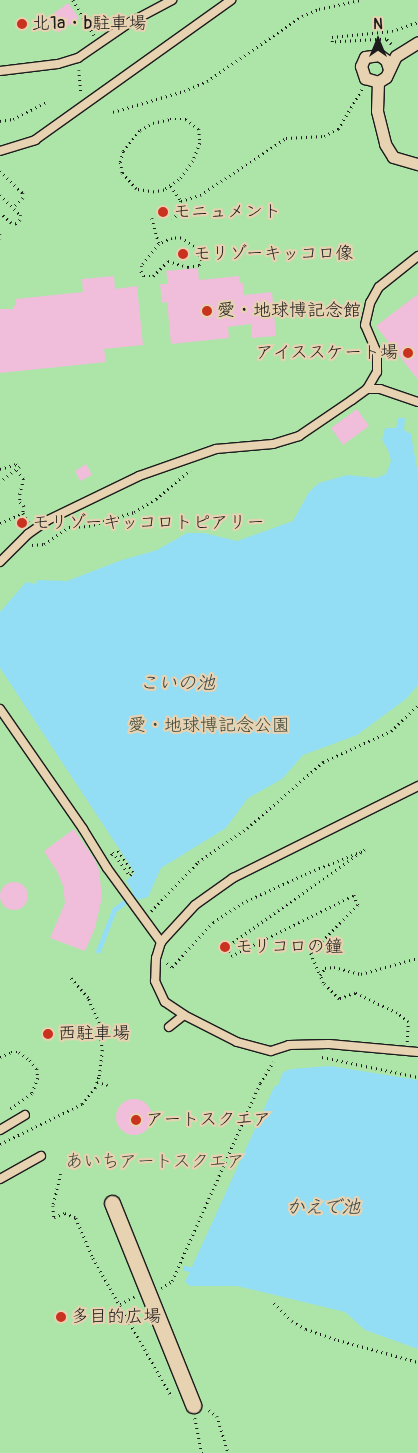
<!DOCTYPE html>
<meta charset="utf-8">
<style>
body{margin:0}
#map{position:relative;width:418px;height:1453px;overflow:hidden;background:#e9ceb9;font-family:Pangolin,"Klee One",sans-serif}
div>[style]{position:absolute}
.green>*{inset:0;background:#ade5a8}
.water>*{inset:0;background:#94def5}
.stream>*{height:4.5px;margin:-2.25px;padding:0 2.25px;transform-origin:2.25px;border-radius:2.25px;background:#94def5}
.building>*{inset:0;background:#f0bddb}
.round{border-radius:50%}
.path>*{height:2.5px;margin-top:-1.25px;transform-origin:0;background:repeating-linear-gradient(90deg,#1c1c1c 0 1px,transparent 0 5px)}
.roads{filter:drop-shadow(1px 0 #1c1c1c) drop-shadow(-1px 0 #1c1c1c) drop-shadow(0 1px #1c1c1c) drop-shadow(0 -1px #1c1c1c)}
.service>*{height:8px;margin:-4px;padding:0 4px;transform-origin:4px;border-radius:4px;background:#e7d2b1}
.pedestrian>*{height:11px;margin:-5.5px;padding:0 5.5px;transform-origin:5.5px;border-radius:5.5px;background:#e7d2b1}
.minor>*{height:15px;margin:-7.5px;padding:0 7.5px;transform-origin:7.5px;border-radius:7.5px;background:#e7d2b1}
.dots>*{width:14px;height:14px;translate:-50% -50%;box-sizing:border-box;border:2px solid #e7d2b1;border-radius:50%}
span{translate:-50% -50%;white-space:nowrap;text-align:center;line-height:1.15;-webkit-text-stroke:4.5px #e7d2b1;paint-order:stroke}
.poi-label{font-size:18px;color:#1c1c1c}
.left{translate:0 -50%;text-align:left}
.right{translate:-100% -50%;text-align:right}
.park-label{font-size:18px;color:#394438}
.water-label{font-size:19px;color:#344347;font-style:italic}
.north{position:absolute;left:353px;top:15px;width:50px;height:50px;-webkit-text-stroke:4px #e7d2b1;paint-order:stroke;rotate:0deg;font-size:14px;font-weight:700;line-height:20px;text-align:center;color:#1c1c1c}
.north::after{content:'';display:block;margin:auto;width:18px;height:22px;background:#1c1c1c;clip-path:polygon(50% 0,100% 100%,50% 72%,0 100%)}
</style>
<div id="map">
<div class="green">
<i style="clip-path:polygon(0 0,418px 0,418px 1453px,0 1453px)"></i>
</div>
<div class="water">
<i style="clip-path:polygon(398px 418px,405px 418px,404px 430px,411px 434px,418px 475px,418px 685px,406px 699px,357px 735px,303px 755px,282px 779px,248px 798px,226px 828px,161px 868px,148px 897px,138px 900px,126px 881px,135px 873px,0 668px,0 612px,26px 582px,36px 584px,37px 580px,67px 581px,119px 561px,157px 550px,187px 533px,204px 533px,237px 541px,293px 521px,309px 492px,319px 483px,347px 475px,376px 478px,386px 474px,391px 461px,388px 450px,382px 440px,385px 428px,396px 428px)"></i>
<i style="clip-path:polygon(330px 1066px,418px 1080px,418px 1349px,365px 1330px,345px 1312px,237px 1286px,190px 1286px,185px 1282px,274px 1087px,278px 1085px,283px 1072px,291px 1069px)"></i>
</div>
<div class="stream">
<i style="left:98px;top:951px;width:44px;rotate:-68.7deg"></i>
<i style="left:114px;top:910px;width:29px;rotate:-38deg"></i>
<i style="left:185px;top:1268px;width:9px;rotate:13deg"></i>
</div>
<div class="building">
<i style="clip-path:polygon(68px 3px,79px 18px,58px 33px,47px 18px)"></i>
<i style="clip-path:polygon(198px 268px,199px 280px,239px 276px,240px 283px,243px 283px,244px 295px,272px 292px,276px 336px,252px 338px,251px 324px,228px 327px,229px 338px,171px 344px,167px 302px,162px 303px,160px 284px,168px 284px,166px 271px)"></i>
<i style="clip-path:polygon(114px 276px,115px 289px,137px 286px,143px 345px,104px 349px,106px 362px,0 373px,0 309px,13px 309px,13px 306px,16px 305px,15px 299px,83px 292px,82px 279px)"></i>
<i style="clip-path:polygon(418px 294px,418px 380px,376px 326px)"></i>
<i style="clip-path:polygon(357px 409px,369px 426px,343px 445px,331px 428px)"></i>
<i style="clip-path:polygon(86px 464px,92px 475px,80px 481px,75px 471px)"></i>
<i style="clip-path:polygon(74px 829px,95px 860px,99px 870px,102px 897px,95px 928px,85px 951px,50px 938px,65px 903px,63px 886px,58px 873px,44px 851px)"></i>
<i class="round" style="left:0;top:882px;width:28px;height:28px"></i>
<i class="round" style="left:116px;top:1099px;width:36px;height:36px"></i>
</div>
<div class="path">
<i style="left:73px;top:0;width:41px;rotate:59deg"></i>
<i style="left:391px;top:44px;width:7px;rotate:-135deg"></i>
<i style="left:386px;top:39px;width:54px;rotate:176.8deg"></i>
<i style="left:332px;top:42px;width:5px;rotate:-90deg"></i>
<i style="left:332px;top:37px;width:60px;rotate:-5.7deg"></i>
<i style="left:392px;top:31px;width:28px;rotate:-19deg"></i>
<i style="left:79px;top:70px;width:24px;rotate:85deg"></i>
<i style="left:113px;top:112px;width:74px;rotate:-16.5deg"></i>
<i style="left:184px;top:91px;width:25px;rotate:-23deg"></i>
<i style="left:207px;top:81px;width:115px;rotate:-34.4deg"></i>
<i style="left:302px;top:16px;width:18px;rotate:-22deg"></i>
<i style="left:319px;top:9px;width:42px;rotate:-12.4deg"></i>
<i style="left:170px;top:119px;width:16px"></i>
<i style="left:186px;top:119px;width:16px;rotate:38deg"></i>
<i style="left:199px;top:129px;width:14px;rotate:86deg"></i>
<i style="left:200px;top:143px;width:19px;rotate:111deg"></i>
<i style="left:193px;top:161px;width:24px;rotate:126deg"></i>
<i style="left:179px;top:180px;width:18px;rotate:146deg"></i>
<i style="left:164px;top:190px;width:10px;rotate:169deg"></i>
<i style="left:154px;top:192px;width:18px;rotate:-171deg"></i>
<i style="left:136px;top:189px;width:21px;rotate:-131deg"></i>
<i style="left:122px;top:173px;width:11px;rotate:-100deg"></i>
<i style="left:120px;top:162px;width:11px;rotate:-75deg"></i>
<i style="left:123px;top:151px;width:27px;rotate:-51deg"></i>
<i style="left:140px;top:130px;width:15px;rotate:-28deg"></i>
<i style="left:153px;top:123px;width:17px;rotate:-13deg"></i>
<i style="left:0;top:121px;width:13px;rotate:-9deg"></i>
<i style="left:13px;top:119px;width:39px;rotate:-27deg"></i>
<i style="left:0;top:171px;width:32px;rotate:44deg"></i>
<i style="left:23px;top:193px;width:5px;rotate:90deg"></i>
<i style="left:23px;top:198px;width:14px;rotate:135deg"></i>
<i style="left:171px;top:186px;width:18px;rotate:56deg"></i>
<i style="left:181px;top:201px;width:11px;rotate:100deg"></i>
<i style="left:179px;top:212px;width:10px;rotate:127deg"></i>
<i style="left:0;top:195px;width:29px;rotate:44deg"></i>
<i style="left:21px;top:215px;width:5px;rotate:101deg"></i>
<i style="left:20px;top:220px;width:6px;rotate:135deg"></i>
<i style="left:16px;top:224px;width:5px;rotate:-169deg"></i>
<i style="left:11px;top:223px;width:15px;rotate:-138deg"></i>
<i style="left:181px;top:201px;width:20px;rotate:-18deg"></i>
<i style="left:200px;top:195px;width:103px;rotate:-33.5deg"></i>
<i style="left:286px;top:138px;width:38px;rotate:-3deg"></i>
<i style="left:324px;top:136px;width:16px;rotate:-27deg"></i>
<i style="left:338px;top:129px;width:47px;rotate:-59deg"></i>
<i style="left:152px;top:218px;width:27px;rotate:75deg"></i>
<i style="left:159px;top:244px;width:28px;rotate:128deg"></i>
<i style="left:142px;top:266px;width:5px;rotate:101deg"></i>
<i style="left:141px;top:271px;width:6px;rotate:59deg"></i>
<i style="left:144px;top:276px;width:9px"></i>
<i style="left:153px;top:276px;width:21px;rotate:-45deg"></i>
<i style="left:168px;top:261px;width:21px;rotate:17deg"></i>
<i style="left:188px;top:267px;width:11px;rotate:-10deg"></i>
<i style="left:199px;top:265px;width:4px;rotate:-63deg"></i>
<i style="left:201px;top:261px;width:12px;rotate:-104deg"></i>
<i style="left:198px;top:249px;width:20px;rotate:-147deg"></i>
<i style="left:181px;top:238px;width:9px;rotate:180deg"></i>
<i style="left:172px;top:238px;width:14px;rotate:155deg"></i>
<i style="left:0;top:234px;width:5px;rotate:90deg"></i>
<i style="left:0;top:469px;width:17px;rotate:-17deg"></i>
<i style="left:16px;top:464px;width:5px;rotate:37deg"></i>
<i style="left:20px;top:467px;width:25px;rotate:143deg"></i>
<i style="left:17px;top:470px;width:11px;rotate:52deg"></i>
<i style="left:24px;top:479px;width:16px;rotate:105deg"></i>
<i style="left:20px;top:494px;width:8px;rotate:90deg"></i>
<i style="left:20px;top:502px;width:6px;rotate:45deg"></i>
<i style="left:24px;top:506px;width:7px;rotate:98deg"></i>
<i style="left:0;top:523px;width:25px;rotate:-23deg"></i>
<i style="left:23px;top:513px;width:12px;rotate:59deg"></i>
<i style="left:32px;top:545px;width:12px;rotate:-5deg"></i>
<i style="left:44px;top:544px;width:30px;rotate:-34deg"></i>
<i style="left:69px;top:527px;width:20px;rotate:-3deg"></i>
<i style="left:89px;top:526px;width:47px;rotate:-17.3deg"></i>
<i style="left:134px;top:512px;width:26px;rotate:-31deg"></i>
<i style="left:156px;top:499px;width:45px;rotate:-40.5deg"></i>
<i style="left:111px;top:855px;width:4px;rotate:-56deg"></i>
<i style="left:113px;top:852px;width:29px;rotate:54deg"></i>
<i style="left:130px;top:875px;width:4px;rotate:-45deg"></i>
<i style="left:133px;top:872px;width:29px;rotate:-126deg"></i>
<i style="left:151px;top:911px;width:68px;rotate:-46.2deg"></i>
<i style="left:198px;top:862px;width:60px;rotate:-34.8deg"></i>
<i style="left:247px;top:828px;width:101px;rotate:-41deg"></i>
<i style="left:323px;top:762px;width:75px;rotate:-24.5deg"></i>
<i style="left:391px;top:731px;width:37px;rotate:-44deg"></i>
<i style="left:167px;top:963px;width:6px;rotate:39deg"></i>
<i style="left:172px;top:967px;width:61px;rotate:-47.7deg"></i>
<i style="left:213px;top:922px;width:35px;rotate:-33deg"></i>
<i style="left:242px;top:903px;width:69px;rotate:-24.7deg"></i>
<i style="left:305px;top:874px;width:65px;rotate:-21.8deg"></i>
<i style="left:365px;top:850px;width:169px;rotate:144.9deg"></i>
<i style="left:227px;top:947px;width:10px;rotate:66deg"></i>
<i style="left:231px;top:956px;width:137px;rotate:-26.4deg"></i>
<i style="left:354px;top:895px;width:11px;rotate:68deg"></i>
<i style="left:358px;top:905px;width:67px;rotate:134.4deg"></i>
<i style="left:311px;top:953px;width:24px;rotate:68deg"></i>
<i style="left:407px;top:1042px;width:20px;rotate:-87deg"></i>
<i style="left:408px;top:1022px;width:14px;rotate:-141deg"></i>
<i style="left:397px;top:1013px;width:47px;rotate:-154.5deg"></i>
<i style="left:355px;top:993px;width:17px;rotate:159deg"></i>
<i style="left:339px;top:999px;width:23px;rotate:-135deg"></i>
<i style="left:323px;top:983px;width:9px;rotate:-111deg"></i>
<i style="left:320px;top:975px;width:9px;rotate:-54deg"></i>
<i style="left:325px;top:968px;width:9px;rotate:-6deg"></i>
<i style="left:334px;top:967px;width:28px;rotate:15deg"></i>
<i style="left:361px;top:974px;width:59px;rotate:-15.7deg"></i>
<i style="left:0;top:1057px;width:12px;rotate:-24deg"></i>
<i style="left:11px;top:1052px;width:8px"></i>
<i style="left:19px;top:1052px;width:14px;rotate:36deg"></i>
<i style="left:30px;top:1060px;width:11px;rotate:52deg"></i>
<i style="left:37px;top:1069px;width:9px;rotate:84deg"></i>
<i style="left:38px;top:1078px;width:17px;rotate:111deg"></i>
<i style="left:32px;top:1094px;width:29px;rotate:145deg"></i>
<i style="left:322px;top:1057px;width:98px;rotate:11.8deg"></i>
<i style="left:97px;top:1082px;width:11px;rotate:15deg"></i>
<i style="left:0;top:1144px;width:91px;rotate:-26deg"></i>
<i style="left:82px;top:1104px;width:21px;rotate:-51deg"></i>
<i style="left:95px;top:1088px;width:13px;rotate:-72deg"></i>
<i style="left:99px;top:1076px;width:25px;rotate:-83deg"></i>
<i style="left:102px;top:1051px;width:28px;rotate:-96deg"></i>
<i style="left:99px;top:1023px;width:27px;rotate:-114deg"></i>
<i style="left:88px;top:998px;width:28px;rotate:-131deg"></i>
<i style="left:61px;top:1174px;width:33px;rotate:104deg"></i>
<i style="left:53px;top:1206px;width:11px;rotate:85deg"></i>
<i style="left:54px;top:1217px;width:12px;rotate:-20deg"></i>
<i style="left:65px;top:1213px;width:12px;rotate:24deg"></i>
<i style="left:76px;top:1218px;width:43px;rotate:67deg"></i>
<i style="left:93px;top:1258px;width:160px;rotate:60.4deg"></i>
<i style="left:161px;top:1288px;width:13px;rotate:-32deg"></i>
<i style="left:172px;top:1281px;width:217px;rotate:-66deg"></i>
<i style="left:260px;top:1083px;width:25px;rotate:-58deg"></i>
<i style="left:274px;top:1303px;width:25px;rotate:45deg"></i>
<i style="left:292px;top:1321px;width:16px;rotate:30deg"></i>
<i style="left:306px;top:1329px;width:34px;rotate:19deg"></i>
<i style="left:338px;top:1340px;width:83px;rotate:15.4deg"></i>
<i style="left:120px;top:1304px;width:16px;rotate:-27deg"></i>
<i style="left:209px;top:1410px;width:10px;rotate:37deg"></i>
<i style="left:217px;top:1416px;width:39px;rotate:73deg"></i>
<i style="left:195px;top:1418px;width:36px;rotate:79deg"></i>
</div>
<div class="roads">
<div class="service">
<i style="left:0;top:71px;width:58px;rotate:-6.9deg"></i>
<i style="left:58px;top:64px;width:21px;rotate:-17deg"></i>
<i style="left:78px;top:58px;width:62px;rotate:-34.5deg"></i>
<i style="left:129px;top:23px;width:49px;rotate:-28.1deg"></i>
<i style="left:0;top:151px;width:37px;rotate:-17deg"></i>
<i style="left:35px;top:140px;width:241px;rotate:-35.5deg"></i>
<i style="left:367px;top:389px;width:13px"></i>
<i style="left:380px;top:389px;width:40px;rotate:18.9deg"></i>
<i style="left:0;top:562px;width:40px;rotate:-45deg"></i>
<i style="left:28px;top:534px;width:24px;rotate:-35deg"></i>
<i style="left:48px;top:520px;width:101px;rotate:-25.8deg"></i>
<i style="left:139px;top:476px;width:82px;rotate:-19.3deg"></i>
<i style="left:216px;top:449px;width:57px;rotate:-5deg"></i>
<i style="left:273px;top:444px;width:27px;rotate:-17deg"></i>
<i style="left:299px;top:436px;width:64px;rotate:-34.2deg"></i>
<i style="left:352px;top:400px;width:19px;rotate:-36deg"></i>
<i style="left:367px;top:389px;width:20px;rotate:-60deg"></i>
<i style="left:377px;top:372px;width:19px;rotate:-90deg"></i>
<i style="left:377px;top:353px;width:30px;rotate:-113deg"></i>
<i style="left:365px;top:325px;width:23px;rotate:-77deg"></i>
<i style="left:370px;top:303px;width:18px;rotate:-61deg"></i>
<i style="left:379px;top:287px;width:50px;rotate:-38.5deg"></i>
<i style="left:0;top:709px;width:146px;rotate:55.3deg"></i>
<i style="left:83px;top:829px;width:46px;rotate:58.4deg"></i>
<i style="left:107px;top:868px;width:92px;rotate:53.9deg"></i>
<i style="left:161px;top:942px;width:17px;rotate:107deg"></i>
<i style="left:156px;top:958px;width:23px;rotate:92deg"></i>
<i style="left:155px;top:981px;width:23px;rotate:65deg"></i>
<i style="left:165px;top:1002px;width:23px;rotate:34deg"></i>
<i style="left:184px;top:1015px;width:59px;rotate:27deg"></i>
<i style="left:237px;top:1042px;width:35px;rotate:15deg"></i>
<i style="left:271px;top:1051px;width:19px;rotate:-18deg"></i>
<i style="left:289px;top:1045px;width:40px;rotate:-1.4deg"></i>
<i style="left:329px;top:1044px;width:89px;rotate:5.1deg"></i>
<i style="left:161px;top:942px;width:50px;rotate:-47.4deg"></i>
<i style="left:195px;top:905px;width:47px;rotate:-35.4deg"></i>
<i style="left:233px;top:878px;width:207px;rotate:-26.4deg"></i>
<i style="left:169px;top:1027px;width:19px;rotate:-39deg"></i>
<i style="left:0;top:1130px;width:29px;rotate:-31deg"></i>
<i style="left:0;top:1179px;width:47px;rotate:-29.3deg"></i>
</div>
<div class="pedestrian">
<i style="left:389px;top:69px;width:9px;rotate:-108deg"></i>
<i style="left:386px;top:60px;width:9px;rotate:-144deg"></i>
<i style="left:379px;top:55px;width:14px;rotate:172deg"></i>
<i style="left:365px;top:57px;width:10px;rotate:114deg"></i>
<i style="left:361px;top:66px;width:13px;rotate:72deg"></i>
<i style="left:365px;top:78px;width:14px;rotate:17deg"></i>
<i style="left:378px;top:82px;width:9px;rotate:-32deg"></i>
<i style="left:386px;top:77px;width:23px;rotate:-65deg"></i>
<i style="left:396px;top:56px;width:26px;rotate:-32deg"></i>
<i style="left:378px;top:82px;width:29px;rotate:92deg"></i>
<i style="left:377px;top:111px;width:34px;rotate:76deg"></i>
<i style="left:385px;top:144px;width:15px;rotate:58deg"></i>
<i style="left:393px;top:157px;width:26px;rotate:16deg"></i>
</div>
<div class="minor">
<i style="left:112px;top:1203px;width:218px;rotate:68.1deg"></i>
</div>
</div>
<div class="dots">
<i style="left:22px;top:24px;background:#c8321e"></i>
<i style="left:163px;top:212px;background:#c8321e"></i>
<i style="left:183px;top:254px;background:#c8321e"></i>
<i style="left:207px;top:311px;background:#c8321e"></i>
<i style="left:408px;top:353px;background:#c8321e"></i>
<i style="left:22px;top:523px;background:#c8321e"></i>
<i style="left:225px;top:947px;background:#c8321e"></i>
<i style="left:48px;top:1034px;background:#c8321e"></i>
<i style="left:136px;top:1120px;background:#c8321e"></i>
<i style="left:61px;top:1317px;background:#c8321e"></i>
</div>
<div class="poi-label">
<span class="left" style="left:32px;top:24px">北1a・b駐車場</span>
<span class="left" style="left:173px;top:212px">モニュメント</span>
<span class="left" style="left:193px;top:254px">モリゾーキッコロ像</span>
<span class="left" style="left:217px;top:311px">愛・地球博記念館</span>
<span class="right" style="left:398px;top:353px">アイススケート場</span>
<span class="left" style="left:32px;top:523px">モリゾーキッコロトピアリー</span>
<span class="left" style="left:235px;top:947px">モリコロの鐘</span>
<span class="left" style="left:58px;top:1034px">西駐車場</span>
<span class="left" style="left:146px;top:1120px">アートスクエア</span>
<span class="left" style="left:71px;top:1317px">多目的広場</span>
</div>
<div class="park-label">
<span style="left:209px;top:726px">愛・地球博記念公園</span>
<span style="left:155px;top:1162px">あいちアートスクエア</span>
</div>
<div class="water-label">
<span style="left:177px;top:684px">こいの池</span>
<span style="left:323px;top:1208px">かえで池</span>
</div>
<div class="north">N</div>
</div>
